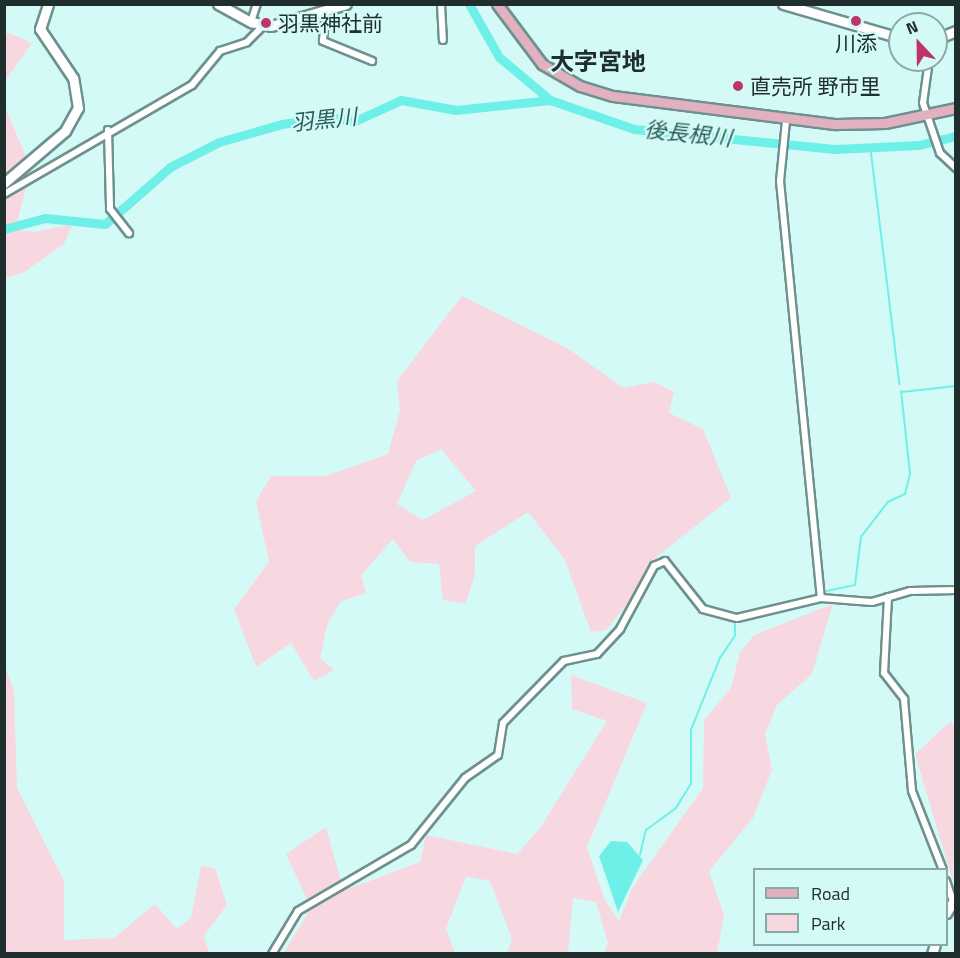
<!DOCTYPE html>
<meta charset="utf-8">
<style>
body{margin:0}
#map{position:relative;width:960px;height:958px;overflow:hidden;background:#d4faf7;font-family:"Titillium Web","Noto Sans JP",sans-serif}
div>[style]{position:absolute}
.green>*{inset:0;background:#f8d8e0}
.water>*{inset:0;background:#6ef0e8}
.stream>*{height:1.5px;margin:-0.75px;padding:0 0.75px;transform-origin:0.75px;border-radius:0.75px;background:#6ef0e8}
.river>*{height:9px;margin:-4.5px;padding:0 4.5px;transform-origin:4.5px;border-radius:4.5px;background:#6ef0e8}
.roads{filter:drop-shadow(2px 0 #6e918e) drop-shadow(-2px 0 #6e918e) drop-shadow(0 2px #6e918e) drop-shadow(0 -2px #6e918e)}
.street>*{height:6px;margin:-3px;padding:0 3px;transform-origin:3px;border-radius:3px;background:#fff}
.secondary>*{height:9px;margin:-4.5px;padding:0 4.5px;transform-origin:4.5px;border-radius:4.5px;background:#fff}
.primary>*{height:9px;margin:-4.5px;padding:0 4.5px;transform-origin:4.5px;border-radius:4.5px;background:#e2b1c0}
.dots>*{width:16px;height:16px;translate:-50% -50%;box-sizing:border-box;border:3px solid #d4faf7;border-radius:50%}
span{translate:-50% -50%;white-space:nowrap;text-align:center;line-height:1.15;-webkit-text-stroke:4.5px #d4faf7;paint-order:stroke}
.poi-label{font-size:21px;color:#202e2d}
.left{translate:0 -50%;text-align:left}
.water-label{font-size:22px;color:#285f5b;font-style:italic}
.quarter-label{font-size:24px;color:#202e2d;font-weight:700}
.frame{position:absolute;inset:0;border:6px solid #202e2d;pointer-events:none}
.legend{position:absolute;left:753px;top:868px;width:195px;height:78px;box-sizing:border-box;background:#d4faf7;border:2px solid #8ca8a6;margin:0;padding:8px 10px;list-style:none;font-size:18px;color:#202e2d}
.legend li{display:flex;align-items:center;gap:12px;height:30px}
.legend b{width:30px;border:2px solid #8ca8a6}
.north{position:absolute;left:888px;top:12px;width:60px;height:60px;box-sizing:border-box;background:#d4faf7;border:2px solid #8ca8a6;border-radius:50%;rotate:338deg;font-size:16px;font-weight:700;line-height:24px;text-align:center;color:#202e2d}
.north::after{content:'';display:block;margin:auto;width:21px;height:27px;background:#be336b;clip-path:polygon(50% 0,100% 100%,50% 72%,0 100%)}
</style>
<div id="map">
<div class="green">
<i style="clip-path:polygon(9px 33px,32px 43px,5px 81px,5px 34px)"></i>
<i style="clip-path:polygon(4px 104px,31px 169px,15px 229px,35px 232px,73px 224px,64px 244px,23px 273px,5px 278px)"></i>
<i style="clip-path:polygon(evenodd,462px 296px,567px 348px,624px 388px,654px 382px,674px 392px,669px 413px,703px 429px,731px 498px,650px 562px,632px 598px,606px 630px,591px 632px,565px 560px,528px 512px,475px 546px,475px 575px,465px 604px,443px 600px,439px 564px,410px 562px,393px 539px,361px 575px,366px 593px,340px 602px,327px 625px,320px 658px,334px 670px,314px 681px,291px 643px,256px 667px,234px 609px,269px 562px,256px 501px,271px 476px,326px 476px,388px 454px,400px 410px,397px 381px,462px 296px,441px 449px,476px 491px,423px 520px,397px 504px,416px 461px,441px 449px)"></i>
<i style="clip-path:polygon(833px 604px,812px 674px,777px 705px,765px 734px,772px 770px,753px 818px,709px 871px,724px 915px,717px 953px,604px 953px,608px 943px,596px 902px,573px 898px,568px 953px,507px 953px,512px 939px,490px 881px,466px 876px,446px 929px,455px 953px,283px 954px,311px 908px,286px 854px,326px 827px,340px 878px,351px 888px,420px 862px,426px 835px,517px 854px,540px 828px,607px 721px,572px 709px,571px 675px,647px 703px,587px 847px,605px 901px,619px 921px,632px 888px,703px 788px,704px 720px,731px 688px,740px 652px,754px 635px)"></i>
<i style="clip-path:polygon(5px 667px,14px 691px,17px 788px,64px 881px,64px 940px,114px 938px,155px 904px,177px 929px,191px 918px,201px 866px,215px 868px,227px 905px,204px 936px,209px 953px,5px 953px)"></i>
<i style="clip-path:polygon(951px 721px,956px 732px,953px 882px,915px 754px)"></i>
</div>
<div class="water">
<i style="clip-path:polygon(611px 841px,627px 842px,643px 860px,618px 912px,599px 856px)"></i>
</div>
<div class="stream">
<i style="left:871px;top:149px;width:237px;rotate:83deg"></i>
<i style="left:902px;top:392px;width:54px;rotate:-6.3deg"></i>
<i style="left:827px;top:591px;width:29px;rotate:-12deg"></i>
<i style="left:855px;top:585px;width:48px;rotate:-82.9deg"></i>
<i style="left:861px;top:537px;width:44px;rotate:-52.4deg"></i>
<i style="left:888px;top:502px;width:19px;rotate:-25deg"></i>
<i style="left:905px;top:494px;width:21px;rotate:-76deg"></i>
<i style="left:910px;top:474px;width:83px;rotate:-96.2deg"></i>
<i style="left:801px;top:600px;width:16px;rotate:-18deg"></i>
<i style="left:736px;top:613px;width:8px"></i>
<i style="left:640px;top:855px;width:26px;rotate:-77deg"></i>
<i style="left:646px;top:830px;width:37px;rotate:-36deg"></i>
<i style="left:676px;top:808px;width:28px;rotate:-58deg"></i>
<i style="left:691px;top:784px;width:54px;rotate:-90deg"></i>
<i style="left:691px;top:730px;width:78px;rotate:-68.1deg"></i>
<i style="left:720px;top:658px;width:27px;rotate:-56deg"></i>
<i style="left:735px;top:636px;width:16px;rotate:-90deg"></i>
</div>
<div class="river">
<i style="left:469px;top:4px;width:61px;rotate:60.5deg"></i>
<i style="left:499px;top:57px;width:67px;rotate:40.1deg"></i>
<i style="left:550px;top:100px;width:89px;rotate:19deg"></i>
<i style="left:634px;top:129px;width:202px;rotate:5.7deg"></i>
<i style="left:835px;top:149px;width:84px;rotate:-2.7deg"></i>
<i style="left:919px;top:145px;width:38px;rotate:-14deg"></i>
<i style="left:120px;top:211px;width:67px;rotate:-41.3deg"></i>
<i style="left:170px;top:167px;width:55px;rotate:-27deg"></i>
<i style="left:219px;top:142px;width:66px;rotate:-15.9deg"></i>
<i style="left:282px;top:124px;width:45px;rotate:-9deg"></i>
<i style="left:326px;top:117px;width:29px;rotate:8deg"></i>
<i style="left:355px;top:121px;width:51px;rotate:-24.5deg"></i>
<i style="left:401px;top:100px;width:56px;rotate:10.3deg"></i>
<i style="left:456px;top:110px;width:95px;rotate:-6.1deg"></i>
<i style="left:4px;top:229px;width:42px;rotate:-15deg"></i>
<i style="left:45px;top:218px;width:60px;rotate:5.7deg"></i>
<i style="left:105px;top:224px;width:9px;rotate:-41deg"></i>
</div>
<div class="roads">
<div class="street">
<i style="left:441px;top:4px;width:36px;rotate:87deg"></i>
<i style="left:326px;top:11px;width:30px;rotate:96deg"></i>
<i style="left:323px;top:41px;width:53px;rotate:22.2deg"></i>
<i style="left:251px;top:22px;width:19px;rotate:-72deg"></i>
<i style="left:929px;top:60px;width:43px;rotate:97.9deg"></i>
<i style="left:923px;top:103px;width:53px;rotate:71.2deg"></i>
<i style="left:940px;top:153px;width:22px;rotate:43deg"></i>
<i style="left:786px;top:121px;width:60px;rotate:95.7deg"></i>
<i style="left:780px;top:181px;width:419px;rotate:84.4deg"></i>
<i style="left:108px;top:130px;width:79px;rotate:88.5deg"></i>
<i style="left:110px;top:209px;width:31px;rotate:52deg"></i>
<i style="left:4px;top:194px;width:217px;rotate:-30.1deg"></i>
<i style="left:192px;top:85px;width:44px;rotate:-50.5deg"></i>
<i style="left:220px;top:51px;width:28px;rotate:-18deg"></i>
<i style="left:247px;top:42px;width:23px;rotate:-45deg"></i>
<i style="left:888px;top:597px;width:76px;rotate:93deg"></i>
<i style="left:884px;top:673px;width:33px;rotate:52deg"></i>
<i style="left:904px;top:699px;width:92px;rotate:85deg"></i>
<i style="left:912px;top:791px;width:85px;rotate:68.6deg"></i>
<i style="left:946px;top:881px;width:21px;rotate:71deg"></i>
<i style="left:272px;top:954px;width:50px;rotate:-58.8deg"></i>
<i style="left:298px;top:911px;width:131px;rotate:-30.3deg"></i>
<i style="left:411px;top:845px;width:86px;rotate:-51.1deg"></i>
<i style="left:465px;top:778px;width:40px;rotate:-34.9deg"></i>
<i style="left:498px;top:755px;width:32px;rotate:-81deg"></i>
<i style="left:503px;top:723px;width:87px;rotate:-45.5deg"></i>
<i style="left:564px;top:661px;width:34px;rotate:-12deg"></i>
<i style="left:597px;top:654px;width:34px;rotate:-47deg"></i>
<i style="left:620px;top:629px;width:72px;rotate:-61.6deg"></i>
<i style="left:654px;top:566px;width:12px;rotate:-24deg"></i>
<i style="left:665px;top:561px;width:61px;rotate:51.6deg"></i>
<i style="left:703px;top:609px;width:35px;rotate:15deg"></i>
<i style="left:737px;top:618px;width:86px;rotate:-13.4deg"></i>
<i style="left:821px;top:598px;width:51px;rotate:4.5deg"></i>
<i style="left:872px;top:602px;width:40px;rotate:-16deg"></i>
<i style="left:910px;top:591px;width:46px;rotate:-1.2deg"></i>
</div>
<div class="secondary">
<i style="left:218px;top:4px;width:38px;rotate:29deg"></i>
<i style="left:251px;top:22px;width:20px;rotate:11deg"></i>
<i style="left:271px;top:26px;width:78px;rotate:-16.3deg"></i>
<i style="left:783px;top:4px;width:122px;rotate:16.2deg"></i>
<i style="left:936px;top:39px;width:22px;rotate:-22deg"></i>
<i style="left:4px;top:183px;width:80px;rotate:-40.4deg"></i>
<i style="left:65px;top:131px;width:26px;rotate:-61deg"></i>
<i style="left:78px;top:108px;width:30px;rotate:-99deg"></i>
<i style="left:73px;top:78px;width:59px;rotate:-124deg"></i>
<i style="left:40px;top:29px;width:26px;rotate:-72deg"></i>
<i style="left:946px;top:913px;width:19px;rotate:-58deg"></i>
<i style="left:932px;top:954px;width:10px;rotate:-73deg"></i>
</div>
<div class="primary">
<i style="left:497px;top:4px;width:75px;rotate:53.1deg"></i>
<i style="left:542px;top:64px;width:44px;rotate:30.1deg"></i>
<i style="left:580px;top:86px;width:34px;rotate:17deg"></i>
<i style="left:613px;top:96px;width:225px;rotate:7.2deg"></i>
<i style="left:836px;top:124px;width:49px;rotate:-1.2deg"></i>
<i style="left:885px;top:123px;width:73px;rotate:-11.9deg"></i>
</div>
</div>
<div class="dots">
<i style="left:856px;top:21px;background:#be336b"></i>
<i style="left:266px;top:23px;background:#be336b"></i>
<i style="left:738px;top:86px;background:#be336b"></i>
</div>
<div class="poi-label">
<span class="left" style="left:278px;top:23px">羽黒神社前</span>
<span style="left:856px;top:43px">川添</span>
<span class="left" style="left:750px;top:86px">直売所 野市里</span>
</div>
<div class="water-label">
<span style="left:324px;top:120px;rotate:-6deg">羽黒川</span>
<span style="left:688px;top:134px;rotate:6deg">後長根川</span>
</div>
<div class="quarter-label">
<span style="left:598px;top:62px">大字宮地</span>
</div>
<div class="frame"></div>
<ul class="legend">
<li><b style="height:8px;background:#e2b1c0"></b>Road</li>
<li><b style="height:16px;background:#f8d8e0"></b>Park</li>
</ul>
<div class="north">N</div>
</div>
